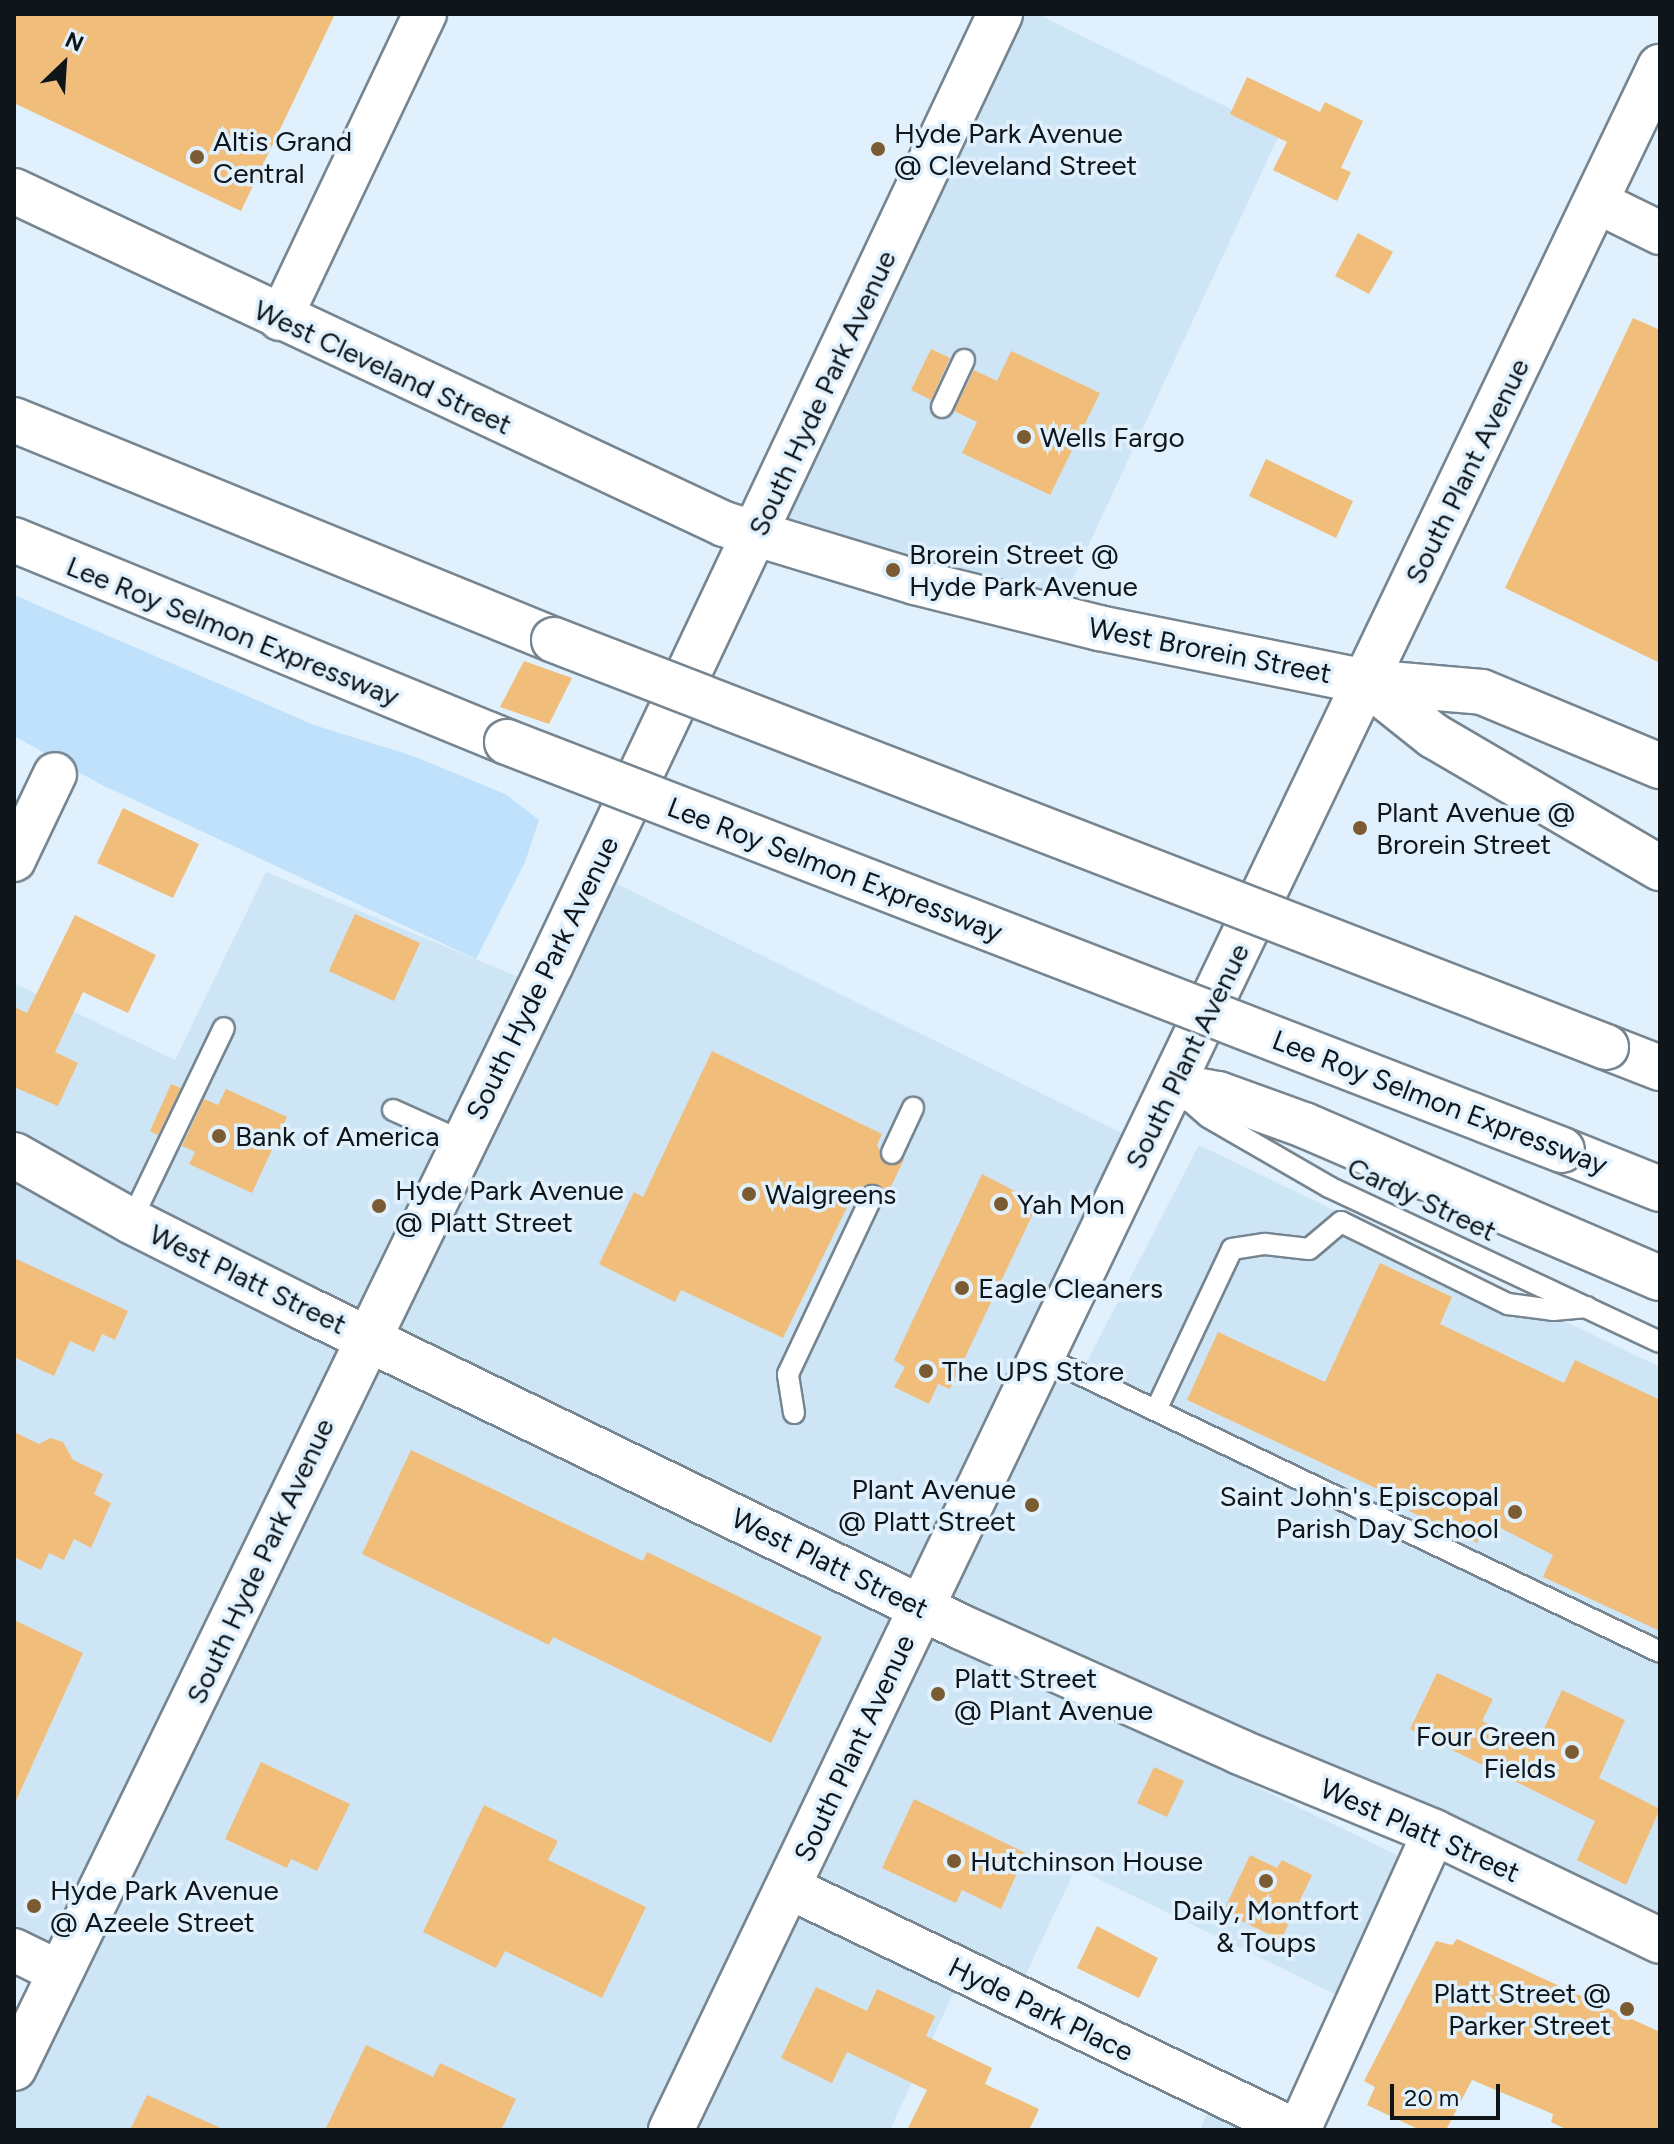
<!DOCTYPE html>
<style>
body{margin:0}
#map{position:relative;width:1674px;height:2144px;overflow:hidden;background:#e0f1fd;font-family:Figtree,sans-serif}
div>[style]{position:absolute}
.built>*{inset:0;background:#cee5f6}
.green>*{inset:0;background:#bfe1fb}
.building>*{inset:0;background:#f0bd7a}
.roads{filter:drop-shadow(2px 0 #768590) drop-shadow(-2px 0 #768590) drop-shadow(0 2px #768590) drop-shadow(0 -2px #768590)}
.service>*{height:20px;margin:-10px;padding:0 10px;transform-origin:10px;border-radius:10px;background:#fff}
.minor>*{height:42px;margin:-21px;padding:0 21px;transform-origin:21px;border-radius:21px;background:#fff}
.tertiary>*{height:44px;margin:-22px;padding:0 22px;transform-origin:22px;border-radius:22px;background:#fff}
.secondary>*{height:44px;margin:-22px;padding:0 22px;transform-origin:22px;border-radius:22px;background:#fff}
.motorway>*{height:44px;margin:-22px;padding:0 22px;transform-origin:22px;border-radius:22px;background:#fff}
.bridges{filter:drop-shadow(2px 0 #768590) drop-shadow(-2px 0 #768590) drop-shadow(0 2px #768590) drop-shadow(0 -2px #768590)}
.motorway-bridge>*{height:44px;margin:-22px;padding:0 22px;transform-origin:22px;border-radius:22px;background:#fff}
.dots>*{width:22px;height:22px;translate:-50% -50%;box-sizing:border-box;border:4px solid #e0f1fd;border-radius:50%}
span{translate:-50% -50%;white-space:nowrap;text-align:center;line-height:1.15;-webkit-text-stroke:7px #e0f1fd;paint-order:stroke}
.poi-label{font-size:28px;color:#0f1519}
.left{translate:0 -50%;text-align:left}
.right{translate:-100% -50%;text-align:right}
.street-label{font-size:28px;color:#0f1519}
.frame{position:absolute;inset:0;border:16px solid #0f1519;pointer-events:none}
.north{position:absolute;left:24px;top:24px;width:80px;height:80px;-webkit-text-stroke:6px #e0f1fd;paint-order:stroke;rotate:25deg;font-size:22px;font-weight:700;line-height:32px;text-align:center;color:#0f1519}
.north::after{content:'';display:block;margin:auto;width:28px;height:36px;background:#0f1519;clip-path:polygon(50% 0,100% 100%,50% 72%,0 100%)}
.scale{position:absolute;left:1390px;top:2084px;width:110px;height:36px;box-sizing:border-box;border:4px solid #0f1519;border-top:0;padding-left:10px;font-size:24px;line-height:28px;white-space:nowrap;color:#0f1519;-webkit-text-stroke:6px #e0f1fd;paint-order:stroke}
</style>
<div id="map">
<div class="built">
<i style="clip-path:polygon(1014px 14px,1037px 14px,1280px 133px,1065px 596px,884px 565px,750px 528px)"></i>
<i style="clip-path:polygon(266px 872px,535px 984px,356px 1348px,1415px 1864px,1351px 2002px,1076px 1868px,1017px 1993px,966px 1966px,890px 2130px,14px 2130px,14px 2075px,65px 1973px,14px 1947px,14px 983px,175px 1060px)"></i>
<i style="clip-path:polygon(599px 875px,1136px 1140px,915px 1602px,377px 1336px)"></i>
<i style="clip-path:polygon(1199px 1145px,1660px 1367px,1660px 1648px,1080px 1375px)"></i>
<i style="clip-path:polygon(1053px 1366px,1660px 1658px,1660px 1950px,935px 1603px)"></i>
<i style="clip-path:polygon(1220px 2085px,1294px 2130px,1200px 2130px)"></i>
</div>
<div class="green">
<i style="clip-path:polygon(14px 595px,314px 725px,413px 756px,505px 794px,539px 820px,525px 862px,476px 959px,100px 784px,14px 736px)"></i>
</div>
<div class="building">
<i style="clip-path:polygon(14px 14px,335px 14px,241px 211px,14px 103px)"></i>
<i style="clip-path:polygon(1247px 77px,1320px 112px,1325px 102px,1363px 121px,1341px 168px,1351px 172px,1337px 201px,1273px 170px,1287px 142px,1230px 114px)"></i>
<i style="clip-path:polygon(1358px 233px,1393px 252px,1369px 294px,1335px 276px)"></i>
<i style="clip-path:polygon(1633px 318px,1660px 330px,1660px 663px,1505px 588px)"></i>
<i style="clip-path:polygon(931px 349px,950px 358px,931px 400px,911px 390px)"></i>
<i style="clip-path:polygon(1011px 351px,1100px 393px,1050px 495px,962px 453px,977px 422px,954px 411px,974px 370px,997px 381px)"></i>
<i style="clip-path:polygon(1266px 459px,1353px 501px,1336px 538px,1249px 496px)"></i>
<i style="clip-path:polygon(524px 661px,572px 678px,549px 724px,500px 707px)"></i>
<i style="clip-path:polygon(123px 808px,199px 844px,173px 898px,97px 863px)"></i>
<i style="clip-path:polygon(355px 914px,420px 943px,394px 1001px,329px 971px)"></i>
<i style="clip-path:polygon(75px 915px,156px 955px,128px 1013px,83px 992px,55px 1052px,78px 1063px,58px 1106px,14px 1087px,14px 1007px,27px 1013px)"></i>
<i style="clip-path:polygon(712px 1051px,882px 1134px,877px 1145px,886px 1164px,904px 1159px,884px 1202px,877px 1184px,856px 1189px,783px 1338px,681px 1290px,675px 1302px,599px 1264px,634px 1192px,643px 1197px)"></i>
<i style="clip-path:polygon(171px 1084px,181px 1088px,158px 1135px,150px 1131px)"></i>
<i style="clip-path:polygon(226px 1089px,287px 1117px,252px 1193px,189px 1164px,195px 1152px,182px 1146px,204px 1099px,218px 1105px)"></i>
<i style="clip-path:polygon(982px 1174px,1038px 1203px,950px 1389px,938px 1384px,929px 1404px,894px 1387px,905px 1367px,894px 1360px)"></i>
<i style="clip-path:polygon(14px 1258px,128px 1311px,115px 1340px,102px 1334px,94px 1352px,70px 1341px,54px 1376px,14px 1357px)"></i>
<i style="clip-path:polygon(1380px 1263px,1452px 1297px,1440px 1324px,1564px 1383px,1575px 1360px,1660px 1400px,1660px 1631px,1543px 1577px,1553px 1555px,1487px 1521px,1477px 1543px,1409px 1511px,1412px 1505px,1187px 1400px,1218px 1332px,1325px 1382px)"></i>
<i style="clip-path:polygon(14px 1432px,39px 1444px,50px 1438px,63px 1442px,73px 1460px,103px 1474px,94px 1494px,111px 1503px,91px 1548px,74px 1539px,64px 1560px,49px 1553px,41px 1570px,14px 1557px)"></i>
<i style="clip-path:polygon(411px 1450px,643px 1561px,647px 1552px,822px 1637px,771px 1743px,553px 1637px,549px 1645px,362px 1554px)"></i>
<i style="clip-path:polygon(14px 1620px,83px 1653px,14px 1805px)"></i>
<i style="clip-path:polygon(1437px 1673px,1493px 1699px,1482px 1721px,1536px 1746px,1562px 1690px,1625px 1720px,1599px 1778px,1660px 1809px,1626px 1885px,1577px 1860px,1595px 1821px,1410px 1729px)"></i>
<i style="clip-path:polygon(261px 1762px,350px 1804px,317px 1871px,291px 1859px,287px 1868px,225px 1839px)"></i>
<i style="clip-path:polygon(1154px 1767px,1184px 1781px,1167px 1817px,1137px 1803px)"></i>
<i style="clip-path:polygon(914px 1799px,1026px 1853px,1001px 1909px,962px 1890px,956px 1903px,882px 1868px)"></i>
<i style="clip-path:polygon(484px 1805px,558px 1841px,548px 1860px,646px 1907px,602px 1998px,505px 1951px,496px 1968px,423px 1932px)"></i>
<i style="clip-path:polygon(1250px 1855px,1277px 1868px,1282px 1860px,1312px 1875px,1281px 1940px,1223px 1912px)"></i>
<i style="clip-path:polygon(1097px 1926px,1158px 1958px,1139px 1998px,1077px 1968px)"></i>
<i style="clip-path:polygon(1457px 1939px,1660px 2032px,1660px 2130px,1568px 2130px,1551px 2122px,1553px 2114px,1472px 2080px,1446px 2130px,1420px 2130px,1367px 2105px,1375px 2087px,1364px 2081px,1436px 1941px,1452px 1945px)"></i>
<i style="clip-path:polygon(816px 1987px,867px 2011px,877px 1989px,935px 2016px,926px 2036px,992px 2068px,985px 2084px,1039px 2109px,1029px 2130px,907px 2130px,927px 2090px,847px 2052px,832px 2083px,781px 2058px)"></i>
<i style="clip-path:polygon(366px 2045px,433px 2077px,440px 2063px,516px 2099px,501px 2130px,325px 2130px)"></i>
<i style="clip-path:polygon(147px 2095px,225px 2130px,130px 2130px)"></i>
</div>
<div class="roads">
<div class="service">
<i style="left:942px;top:407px;width:52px;rotate:-64.9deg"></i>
<i style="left:1185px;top:1097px;width:30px;rotate:41deg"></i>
<i style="left:1208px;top:1117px;width:140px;rotate:30deg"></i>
<i style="left:1329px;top:1187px;width:365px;rotate:25.1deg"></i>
<i style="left:393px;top:1110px;width:76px;rotate:24.2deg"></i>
<i style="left:892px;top:1153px;width:50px;rotate:-65deg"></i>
<i style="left:131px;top:1221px;width:214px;rotate:-64.3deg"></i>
<i style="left:1042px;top:1356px;width:685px;rotate:25.59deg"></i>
<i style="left:1156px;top:1410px;width:178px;rotate:-64.7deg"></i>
<i style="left:1232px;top:1249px;width:33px;rotate:-9deg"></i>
<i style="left:1265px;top:1244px;width:44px;rotate:6.5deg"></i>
<i style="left:1309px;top:1249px;width:42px;rotate:-40.2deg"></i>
<i style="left:1341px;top:1222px;width:186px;rotate:26.2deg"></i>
<i style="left:1508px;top:1304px;width:45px;rotate:7.6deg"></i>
<i style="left:1553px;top:1310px;width:34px;rotate:-5deg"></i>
<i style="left:794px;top:1413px;width:39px;rotate:-99deg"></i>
<i style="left:788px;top:1374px;width:197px;rotate:-64.7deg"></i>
</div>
<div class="minor">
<i style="left:1597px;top:202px;width:70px;rotate:26.2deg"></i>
<i style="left:280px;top:319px;width:338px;rotate:-64.6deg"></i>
<i style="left:14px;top:860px;width:95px;rotate:-64.5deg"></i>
<i style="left:788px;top:1887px;width:562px;rotate:25.61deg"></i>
<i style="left:14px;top:1950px;width:52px;rotate:26.1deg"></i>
<i style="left:1299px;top:2130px;width:327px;rotate:-65.6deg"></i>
</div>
<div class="tertiary">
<i style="left:14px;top:2068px;width:1228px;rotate:-64.06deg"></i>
<i style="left:551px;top:964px;width:1051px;rotate:-64.7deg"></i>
<i style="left:671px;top:2130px;width:2288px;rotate:-64.39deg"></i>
</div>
<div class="secondary">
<i style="left:14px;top:191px;width:784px;rotate:25.13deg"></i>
<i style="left:724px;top:524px;width:200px;rotate:16.9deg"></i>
<i style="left:915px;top:582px;width:190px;rotate:14deg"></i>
<i style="left:1099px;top:628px;width:272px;rotate:11.4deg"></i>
<i style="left:1366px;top:682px;width:116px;rotate:4.9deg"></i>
<i style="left:1482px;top:692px;width:193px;rotate:22.6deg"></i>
<i style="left:14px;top:1155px;width:134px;rotate:29.4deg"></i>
<i style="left:131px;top:1221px;width:194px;rotate:26.7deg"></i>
<i style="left:304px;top:1308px;width:730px;rotate:25.9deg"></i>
<i style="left:961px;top:1627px;width:306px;rotate:24.1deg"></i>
<i style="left:1240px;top:1752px;width:210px;rotate:22.4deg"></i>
<i style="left:1434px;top:1832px;width:251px;rotate:25.7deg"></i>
</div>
<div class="motorway">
<i style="left:14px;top:420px;width:583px;rotate:22.17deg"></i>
<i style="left:14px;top:540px;width:533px;rotate:22.28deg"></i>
<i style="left:1366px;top:682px;width:87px;rotate:38.5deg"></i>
<i style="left:1434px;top:736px;width:262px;rotate:30.3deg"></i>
<i style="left:1606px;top:1047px;width:58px;rotate:21.3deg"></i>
<i style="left:1173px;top:1086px;width:46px;rotate:10.1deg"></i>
<i style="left:1218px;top:1094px;width:91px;rotate:19.8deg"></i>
<i style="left:1304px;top:1125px;width:387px;rotate:23.3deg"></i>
<i style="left:1562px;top:1150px;width:105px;rotate:21.7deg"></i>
</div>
</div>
<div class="bridges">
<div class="motorway-bridge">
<i style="left:554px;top:640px;width:1128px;rotate:21.15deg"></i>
<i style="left:507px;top:742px;width:1131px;rotate:21.14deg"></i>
</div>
</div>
<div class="dots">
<i style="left:878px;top:149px;background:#7b5b31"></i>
<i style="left:197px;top:157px;background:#7b5b31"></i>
<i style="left:1024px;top:437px;background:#7b5b31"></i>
<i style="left:893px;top:570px;background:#7b5b31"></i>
<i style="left:1360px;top:828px;background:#7b5b31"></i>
<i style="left:219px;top:1136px;background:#7b5b31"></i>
<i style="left:749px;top:1194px;background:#7b5b31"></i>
<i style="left:1001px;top:1204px;background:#7b5b31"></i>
<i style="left:379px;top:1206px;background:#7b5b31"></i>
<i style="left:962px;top:1288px;background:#7b5b31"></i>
<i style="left:926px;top:1371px;background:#7b5b31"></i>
<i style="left:1032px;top:1505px;background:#7b5b31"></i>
<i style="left:1515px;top:1512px;background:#7b5b31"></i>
<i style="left:938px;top:1694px;background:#7b5b31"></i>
<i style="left:1572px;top:1752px;background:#7b5b31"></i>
<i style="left:954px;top:1861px;background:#7b5b31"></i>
<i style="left:1266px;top:1881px;background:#7b5b31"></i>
<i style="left:34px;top:1906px;background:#7b5b31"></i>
<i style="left:1627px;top:2009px;background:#7b5b31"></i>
</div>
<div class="poi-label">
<span class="left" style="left:894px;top:149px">Hyde Park Avenue<br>@ Cleveland Street</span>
<span class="left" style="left:213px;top:157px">Altis Grand<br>Central</span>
<span class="left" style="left:1040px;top:437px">Wells Fargo</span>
<span class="left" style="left:909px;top:570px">Brorein Street @<br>Hyde Park Avenue</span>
<span class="left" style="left:1376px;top:828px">Plant Avenue @<br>Brorein Street</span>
<span class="left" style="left:235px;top:1136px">Bank of America</span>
<span class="left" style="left:395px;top:1206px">Hyde Park Avenue<br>@ Platt Street</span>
<span class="left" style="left:765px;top:1194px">Walgreens</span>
<span class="left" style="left:1017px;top:1204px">Yah Mon</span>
<span class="left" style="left:978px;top:1288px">Eagle Cleaners</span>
<span class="left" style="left:942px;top:1371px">The UPS Store</span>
<span class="right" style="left:1016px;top:1505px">Plant Avenue<br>@ Platt Street</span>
<span class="right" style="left:1499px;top:1512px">Saint John's Episcopal<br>Parish Day School</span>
<span class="left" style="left:954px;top:1694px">Platt Street<br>@ Plant Avenue</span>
<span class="right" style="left:1556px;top:1752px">Four Green<br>Fields</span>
<span class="left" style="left:970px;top:1861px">Hutchinson House</span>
<span class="left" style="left:50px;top:1906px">Hyde Park Avenue<br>@ Azeele Street</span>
<span style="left:1266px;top:1926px">Daily, Montfort<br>&amp; Toups</span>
<span class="right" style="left:1611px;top:2009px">Platt Street @<br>Parker Street</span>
</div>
<div class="street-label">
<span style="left:383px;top:367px;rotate:25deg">West Cleveland Street</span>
<span style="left:822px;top:393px;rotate:-65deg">South Hyde Park Avenue</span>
<span style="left:1467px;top:471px;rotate:-64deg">South Plant Avenue</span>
<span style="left:233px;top:631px;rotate:22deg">Lee Roy Selmon Expressway</span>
<span style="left:1210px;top:650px;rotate:11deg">West Brorein Street</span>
<span style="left:835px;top:869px;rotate:21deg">Lee Roy Selmon Expressway</span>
<span style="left:542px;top:978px;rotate:-64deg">South Hyde Park Avenue</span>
<span style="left:1187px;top:1056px;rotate:-64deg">South Plant Avenue</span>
<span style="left:1440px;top:1102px;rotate:21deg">Lee Roy Selmon Expressway</span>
<span style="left:1422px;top:1199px;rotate:25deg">Cardy Street</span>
<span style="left:248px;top:1279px;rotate:26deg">West Platt Street</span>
<span style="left:260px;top:1561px;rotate:-65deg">South Hyde Park Avenue</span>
<span style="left:830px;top:1563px;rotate:26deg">West Platt Street</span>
<span style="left:854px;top:1748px;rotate:-65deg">South Plant Avenue</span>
<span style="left:1420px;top:1830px;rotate:24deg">West Platt Street</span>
<span style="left:1041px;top:2009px;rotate:26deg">Hyde Park Place</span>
</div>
<div class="frame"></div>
<div class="north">N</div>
<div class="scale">20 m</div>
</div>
